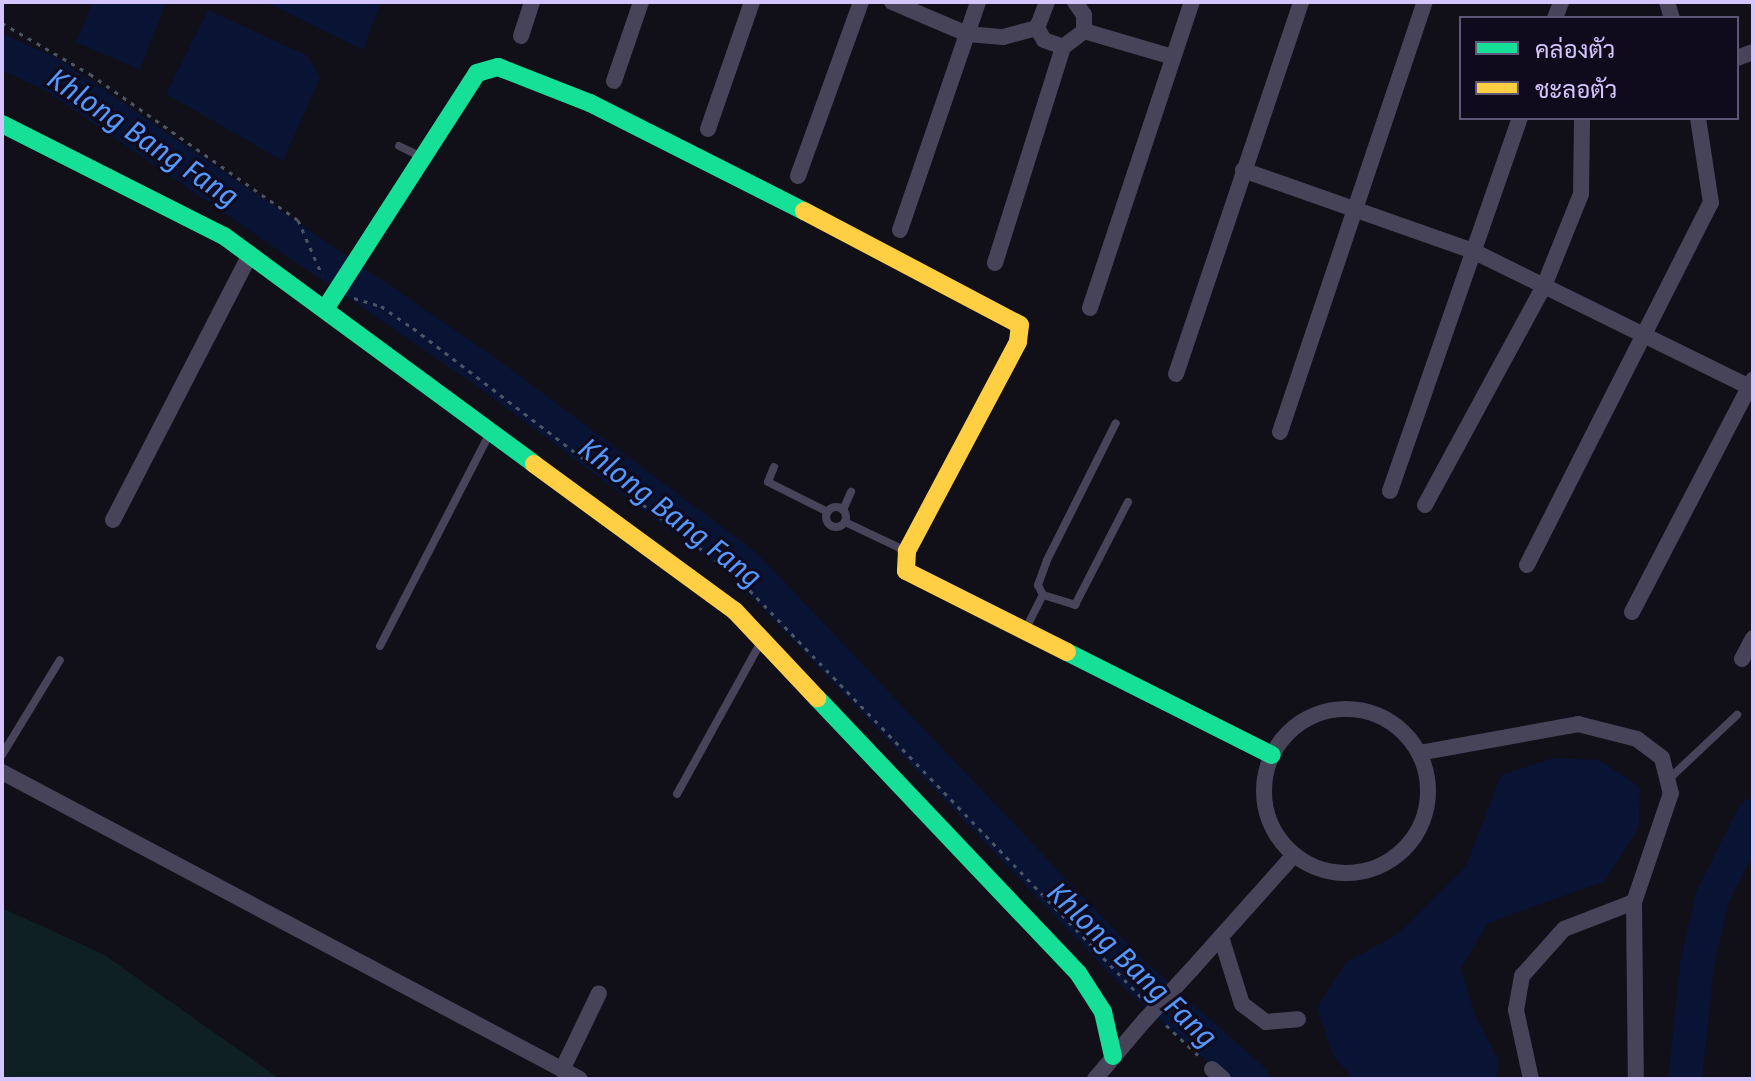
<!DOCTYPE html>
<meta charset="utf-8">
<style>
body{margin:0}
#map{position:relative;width:1755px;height:1081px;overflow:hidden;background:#110f18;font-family:"Fira Sans Condensed",Sarabun,sans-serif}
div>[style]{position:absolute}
.green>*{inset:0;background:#0e2023}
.water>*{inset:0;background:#091334}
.river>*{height:34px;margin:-17px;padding:0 17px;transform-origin:17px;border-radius:17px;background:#091334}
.path>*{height:3px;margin-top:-1.5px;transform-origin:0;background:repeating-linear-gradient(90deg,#4b5665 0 4px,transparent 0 10px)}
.lane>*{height:8px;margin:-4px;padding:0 4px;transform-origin:4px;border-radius:4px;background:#474359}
.lane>.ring{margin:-4px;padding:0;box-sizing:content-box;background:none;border:8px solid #474359;border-radius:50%}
.street>*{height:16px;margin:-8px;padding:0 8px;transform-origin:8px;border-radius:8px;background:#474359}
.street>.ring{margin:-8px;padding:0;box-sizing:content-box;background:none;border:16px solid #474359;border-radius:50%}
.fast>*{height:18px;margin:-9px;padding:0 9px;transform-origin:9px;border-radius:9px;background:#16e098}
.slow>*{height:18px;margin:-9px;padding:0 9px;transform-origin:9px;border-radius:9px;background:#ffcf43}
.street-bridge>*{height:16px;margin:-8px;padding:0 8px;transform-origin:8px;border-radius:8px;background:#474359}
span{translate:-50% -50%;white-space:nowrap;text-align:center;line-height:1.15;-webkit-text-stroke:6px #100b1c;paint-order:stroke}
.water-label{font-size:30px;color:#5398ff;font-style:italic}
.frame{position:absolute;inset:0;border:4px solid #d4c5ff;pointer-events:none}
.legend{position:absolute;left:1459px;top:16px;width:280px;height:104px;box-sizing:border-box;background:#100b1c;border:2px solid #5e5577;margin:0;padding:10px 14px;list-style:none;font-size:24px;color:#d4c5ff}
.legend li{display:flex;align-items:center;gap:16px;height:40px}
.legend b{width:40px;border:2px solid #5e5577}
</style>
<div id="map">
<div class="green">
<i style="clip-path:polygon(2px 908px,103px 954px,280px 1079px,2px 1079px)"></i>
</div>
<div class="water">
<i style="clip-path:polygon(93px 2px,166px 2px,140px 70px,76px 42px)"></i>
<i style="clip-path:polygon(265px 2px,381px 2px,363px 50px)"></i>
<i style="clip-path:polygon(208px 10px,308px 56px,320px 78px,283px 161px,166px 94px)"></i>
<i style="clip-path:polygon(1553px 758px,1599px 760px,1640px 787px,1639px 827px,1605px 881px,1488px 923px,1461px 968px,1475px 1015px,1498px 1060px,1497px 1079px,1354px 1079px,1333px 1056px,1317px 1008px,1346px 962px,1398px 934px,1466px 866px,1501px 775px)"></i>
</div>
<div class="river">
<i style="left:2px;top:52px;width:54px;rotate:24.2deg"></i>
<i style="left:51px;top:74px;width:527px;rotate:34.41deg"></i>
<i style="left:486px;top:372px;width:324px;rotate:36.7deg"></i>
<i style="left:746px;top:566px;width:558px;rotate:46.52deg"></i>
<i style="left:1130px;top:971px;width:163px;rotate:41.5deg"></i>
<i style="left:1685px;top:1079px;width:115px;rotate:-84deg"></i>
<i style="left:1697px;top:965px;width:69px;rotate:-77.4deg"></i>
<i style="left:1712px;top:898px;width:92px;rotate:-63.4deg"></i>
</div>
<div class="path">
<i style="left:2px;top:23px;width:102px;rotate:30.1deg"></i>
<i style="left:90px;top:74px;width:254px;rotate:35.1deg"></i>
<i style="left:298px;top:220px;width:60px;rotate:66.4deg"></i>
<i style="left:354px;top:298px;width:28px;rotate:17deg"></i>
<i style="left:381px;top:306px;width:39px;rotate:35deg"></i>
<i style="left:413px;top:328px;width:407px;rotate:37.5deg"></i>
<i style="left:736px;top:576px;width:586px;rotate:46.11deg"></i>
<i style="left:1166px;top:1025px;width:48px;rotate:43.3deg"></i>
</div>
<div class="lane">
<i style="left:399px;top:146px;width:25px;rotate:26deg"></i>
<i style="left:774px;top:467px;width:16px;rotate:112deg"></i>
<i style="left:768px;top:482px;width:67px;rotate:26.6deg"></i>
<i class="ring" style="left:826px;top:507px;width:12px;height:12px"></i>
<i style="left:843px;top:510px;width:20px;rotate:-66deg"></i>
<i style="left:845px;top:522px;width:68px;rotate:25.4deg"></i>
<i style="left:1043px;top:595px;width:34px;rotate:17deg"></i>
<i style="left:1075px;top:605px;width:116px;rotate:-62.8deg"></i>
<i style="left:1025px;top:630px;width:39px;rotate:-63deg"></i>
<i style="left:1043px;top:595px;width:11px;rotate:-117deg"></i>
<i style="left:1038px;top:585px;width:27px;rotate:-70deg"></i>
<i style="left:1047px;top:560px;width:153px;rotate:-63.3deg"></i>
<i style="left:380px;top:646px;width:240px;rotate:-62.7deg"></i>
<i style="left:2px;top:755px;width:111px;rotate:-58.6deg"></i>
<i style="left:1671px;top:777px;width:91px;rotate:-43.2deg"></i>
<i style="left:677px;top:794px;width:174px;rotate:-61.1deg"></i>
</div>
<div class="street">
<i style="left:892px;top:2px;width:82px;rotate:23.1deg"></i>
<i style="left:967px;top:34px;width:36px;rotate:5deg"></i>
<i style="left:1003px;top:37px;width:35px;rotate:-15deg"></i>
<i style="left:1047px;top:2px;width:28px;rotate:111deg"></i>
<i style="left:1037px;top:28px;width:14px;rotate:60deg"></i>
<i style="left:1044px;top:40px;width:20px;rotate:20deg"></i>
<i style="left:1063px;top:47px;width:26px;rotate:-37deg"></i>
<i style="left:1084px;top:31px;width:16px;rotate:-90deg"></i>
<i style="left:1084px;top:15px;width:16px;rotate:-125deg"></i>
<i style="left:1667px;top:2px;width:17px;rotate:73deg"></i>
<i style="left:1555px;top:18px;width:17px;rotate:-69deg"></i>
<i style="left:1084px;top:31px;width:93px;rotate:16.3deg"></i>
<i style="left:521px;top:36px;width:36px;rotate:-72deg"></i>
<i style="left:1737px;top:58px;width:17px;rotate:-21deg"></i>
<i style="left:614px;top:81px;width:83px;rotate:-71.1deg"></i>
<i style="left:708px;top:129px;width:134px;rotate:-70.9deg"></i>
<i style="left:1243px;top:170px;width:244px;rotate:19.4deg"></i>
<i style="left:1473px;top:251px;width:312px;rotate:26.2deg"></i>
<i style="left:798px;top:176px;width:185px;rotate:-70.1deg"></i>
<i style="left:900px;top:230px;width:241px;rotate:-71.1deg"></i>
<i style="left:995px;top:263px;width:226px;rotate:-72.5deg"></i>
<i style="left:1090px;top:308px;width:323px;rotate:-71.6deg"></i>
<i style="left:1176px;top:374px;width:392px;rotate:-71.4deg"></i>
<i style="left:1280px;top:432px;width:454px;rotate:-71.4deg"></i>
<i style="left:1390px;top:491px;width:395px;rotate:-70.8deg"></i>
<i style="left:1425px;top:505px;width:249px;rotate:-61.5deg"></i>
<i style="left:1544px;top:286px;width:99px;rotate:-68.1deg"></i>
<i style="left:1581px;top:194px;width:76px;rotate:-89.2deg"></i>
<i style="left:113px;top:520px;width:299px;rotate:-62.7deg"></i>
<i style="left:1527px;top:565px;width:406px;rotate:-63.1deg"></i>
<i style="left:1711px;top:203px;width:86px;rotate:-98.7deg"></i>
<i style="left:1632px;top:612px;width:262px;rotate:-62.5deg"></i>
<i style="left:1742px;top:659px;width:24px;rotate:-62deg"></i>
<i class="ring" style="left:1264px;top:709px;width:148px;height:148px"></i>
<i style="left:1419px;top:753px;width:162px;rotate:-10.3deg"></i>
<i style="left:1578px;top:724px;width:61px;rotate:14.3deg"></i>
<i style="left:1637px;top:739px;width:31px;rotate:37deg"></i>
<i style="left:1662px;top:758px;width:36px;rotate:76deg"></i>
<i style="left:1671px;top:793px;width:115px;rotate:108.7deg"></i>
<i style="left:1634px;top:902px;width:177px;rotate:89.4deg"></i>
<i style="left:2px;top:772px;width:654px;rotate:27.97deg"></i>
<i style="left:1221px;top:937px;width:70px;rotate:72.6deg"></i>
<i style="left:1242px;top:1004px;width:30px;rotate:37deg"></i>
<i style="left:1266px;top:1022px;width:32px;rotate:-5deg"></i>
<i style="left:1192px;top:969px;width:153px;rotate:-48.2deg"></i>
<i style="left:1212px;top:1069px;width:15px;rotate:42deg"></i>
<i style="left:562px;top:1070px;width:85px;rotate:-64.3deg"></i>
<i style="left:1095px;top:1079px;width:76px;rotate:-49.8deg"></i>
<i style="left:1531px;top:1079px;width:71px;rotate:-102.3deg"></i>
<i style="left:1516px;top:1010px;width:35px;rotate:-80deg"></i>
<i style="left:1522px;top:976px;width:63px;rotate:-48.2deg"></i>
<i style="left:1564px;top:929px;width:75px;rotate:-21.1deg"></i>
</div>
<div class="fast">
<i style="left:2px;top:124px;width:249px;rotate:26.8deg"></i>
<i style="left:224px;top:236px;width:385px;rotate:36.3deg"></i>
<i style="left:327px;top:306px;width:277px;rotate:-57.2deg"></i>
<i style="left:477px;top:73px;width:22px;rotate:-16deg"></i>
<i style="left:498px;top:67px;width:99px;rotate:21.4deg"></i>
<i style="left:590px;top:103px;width:240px;rotate:26.8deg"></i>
<i style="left:1067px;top:652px;width:229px;rotate:26.7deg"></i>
<i style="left:817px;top:698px;width:379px;rotate:46.5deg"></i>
<i style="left:1078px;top:973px;width:46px;rotate:57.3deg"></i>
<i style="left:1103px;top:1012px;width:45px;rotate:77.2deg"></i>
</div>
<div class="slow">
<i style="left:804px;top:211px;width:244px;rotate:27.8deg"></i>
<i style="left:1020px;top:325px;width:17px;rotate:97deg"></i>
<i style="left:1018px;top:342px;width:237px;rotate:118deg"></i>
<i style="left:907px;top:551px;width:20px;rotate:93deg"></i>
<i style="left:906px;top:571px;width:180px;rotate:26.7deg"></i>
<i style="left:534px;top:464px;width:249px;rotate:36.2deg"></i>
<i style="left:735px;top:611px;width:120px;rotate:46.7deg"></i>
</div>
<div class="street-bridge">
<i style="left:1144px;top:1021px;width:71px;rotate:-47.3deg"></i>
</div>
<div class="water-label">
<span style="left:143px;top:138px;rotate:34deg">Khlong Bang Fang</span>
<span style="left:670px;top:513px;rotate:38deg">Khlong Bang Fang</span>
<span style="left:1132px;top:965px;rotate:44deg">Khlong Bang Fang</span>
</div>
<div class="frame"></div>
<ul class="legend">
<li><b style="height:10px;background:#16e098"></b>คล่องตัว</li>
<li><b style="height:10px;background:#ffcf43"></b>ชะลอตัว</li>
</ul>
</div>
